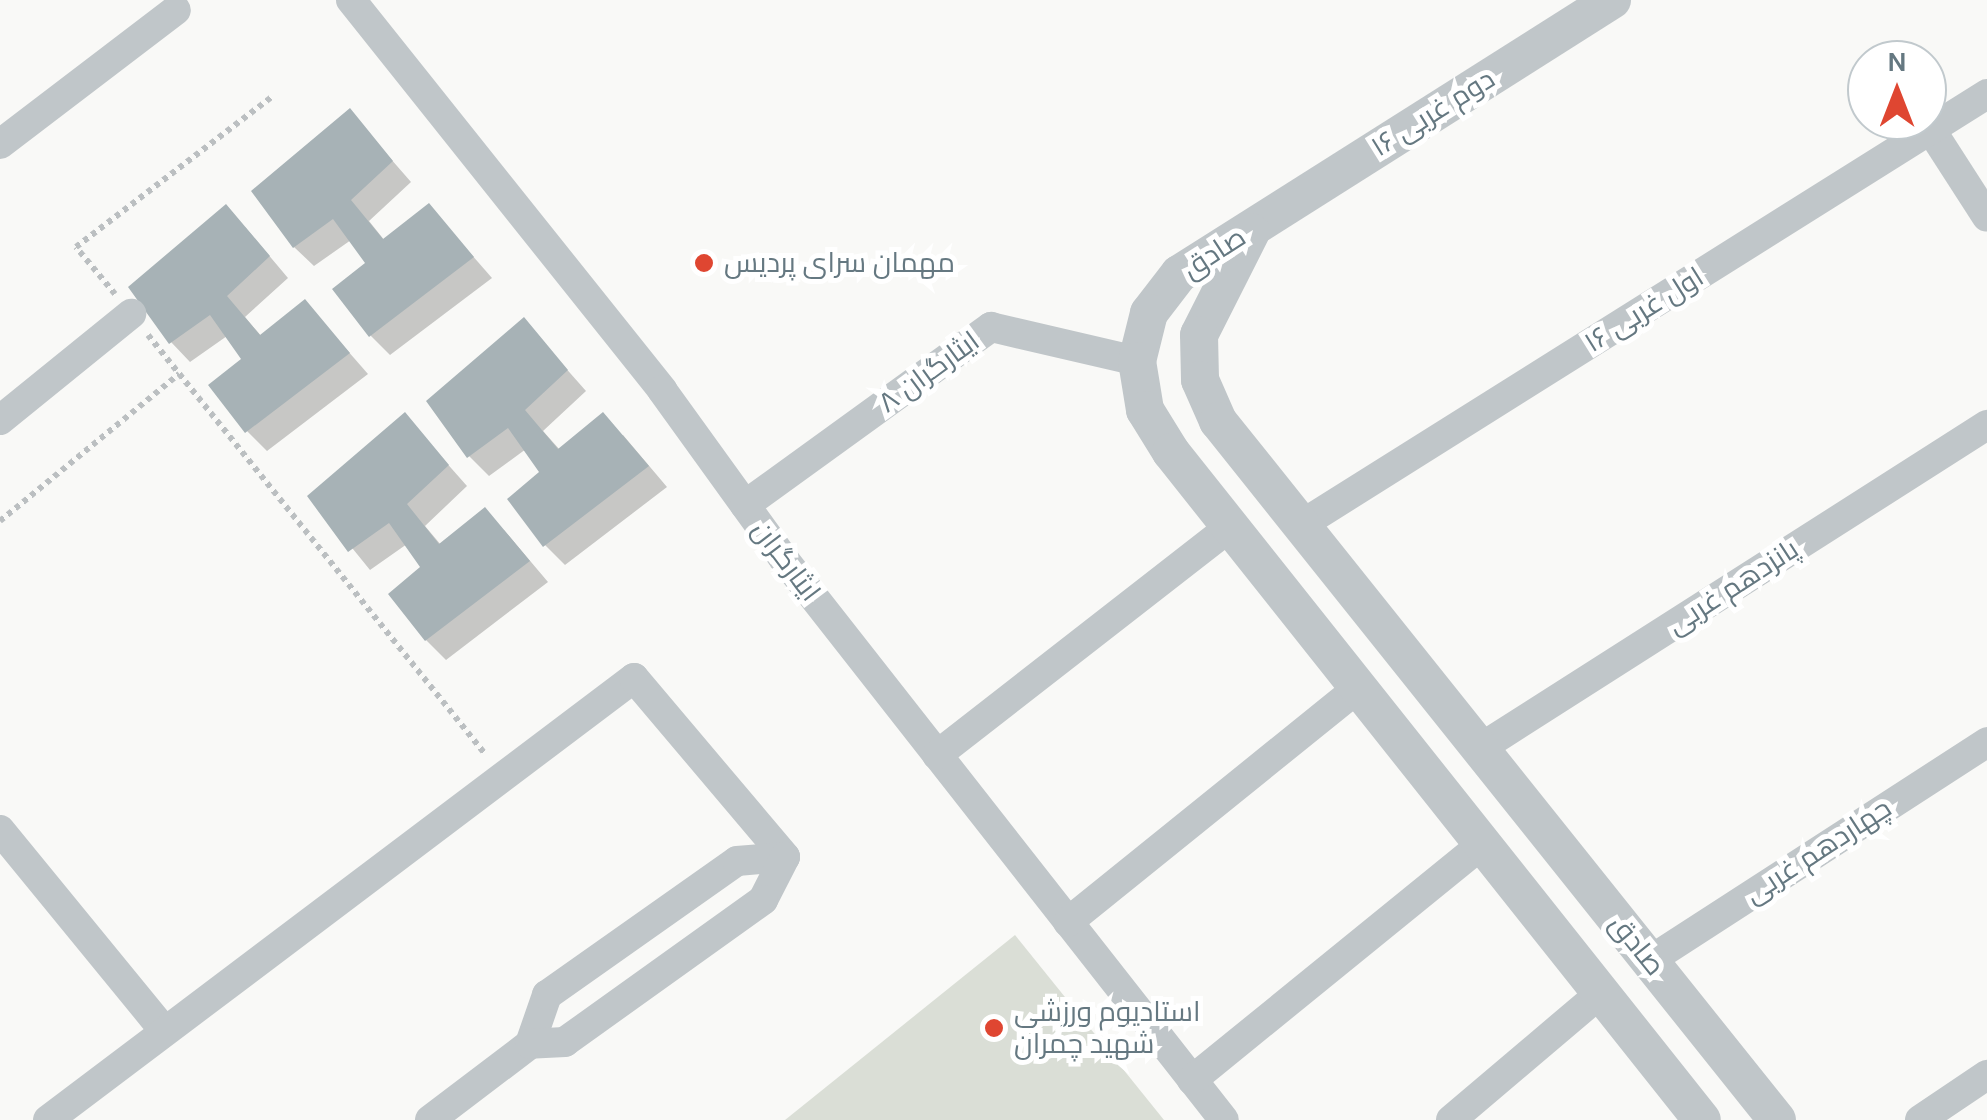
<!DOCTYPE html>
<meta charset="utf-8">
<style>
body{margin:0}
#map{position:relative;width:1987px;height:1120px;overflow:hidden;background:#f9f9f7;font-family:Karla,Cairo,sans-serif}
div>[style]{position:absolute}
.green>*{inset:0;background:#daded6}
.shadow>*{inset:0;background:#0003}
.building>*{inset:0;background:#a7b2b6}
.path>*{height:6px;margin-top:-3px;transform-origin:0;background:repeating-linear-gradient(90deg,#bbbfc1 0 5px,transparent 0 10px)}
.minor>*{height:30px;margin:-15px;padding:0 15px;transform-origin:15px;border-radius:15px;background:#c0c6c9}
.tertiary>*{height:38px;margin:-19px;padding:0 19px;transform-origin:19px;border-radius:19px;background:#c0c6c9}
.dots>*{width:28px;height:28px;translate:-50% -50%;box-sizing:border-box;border:5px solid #fff;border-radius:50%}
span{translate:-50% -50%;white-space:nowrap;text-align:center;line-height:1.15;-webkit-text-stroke:10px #fff;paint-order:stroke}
.street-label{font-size:28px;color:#657881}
.poi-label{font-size:28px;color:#657881}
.left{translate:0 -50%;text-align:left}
.north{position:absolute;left:1847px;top:40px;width:100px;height:100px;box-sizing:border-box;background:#fff;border:2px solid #c1c9cd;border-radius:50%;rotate:0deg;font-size:28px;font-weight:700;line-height:40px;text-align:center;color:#657881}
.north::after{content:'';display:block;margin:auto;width:35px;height:45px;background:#df4631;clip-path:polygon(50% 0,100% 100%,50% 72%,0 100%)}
</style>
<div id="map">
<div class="green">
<i style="clip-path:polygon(1015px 935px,1164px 1120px,785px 1120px)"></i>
</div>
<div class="shadow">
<i style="clip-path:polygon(349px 111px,411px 182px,369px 221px,385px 241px,429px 206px,492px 278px,390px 355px,371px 336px,368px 263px,351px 240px,314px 266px,294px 247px)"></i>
<i style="clip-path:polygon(245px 227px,288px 278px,245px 317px,262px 337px,305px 302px,368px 374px,267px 451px,247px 431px,244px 359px,227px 336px,190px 362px,171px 342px)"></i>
<i style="clip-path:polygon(524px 321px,586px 391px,543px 431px,560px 450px,623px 435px,667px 487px,565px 565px,545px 545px,542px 473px,526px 449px,489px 476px,469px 456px)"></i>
<i style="clip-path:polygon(405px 416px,467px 486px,425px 526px,441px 545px,504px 530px,548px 582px,446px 660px,426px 640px,423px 567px,407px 544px,370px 570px,310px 496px)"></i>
</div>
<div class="building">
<i style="clip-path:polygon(350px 108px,393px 161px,351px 200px,383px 239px,429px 203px,474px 257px,369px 337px,332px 289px,365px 263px,333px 219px,293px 248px,251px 191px)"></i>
<i style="clip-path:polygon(226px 204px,270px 256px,227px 296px,260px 335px,305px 299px,350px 353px,245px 433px,208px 385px,241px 359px,210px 315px,169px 344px,128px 287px)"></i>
<i style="clip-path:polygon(524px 317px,568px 370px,525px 410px,558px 449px,603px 412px,649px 466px,543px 547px,507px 499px,539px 472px,508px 428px,467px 458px,426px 401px)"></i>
<i style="clip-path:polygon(405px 412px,449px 465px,407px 504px,439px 544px,485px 507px,530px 561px,425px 641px,388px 594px,420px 567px,389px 523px,348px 552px,307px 496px)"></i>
</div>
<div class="path">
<i style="left:115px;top:294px;width:61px;rotate:-129.7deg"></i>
<i style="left:76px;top:247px;width:248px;rotate:-37.5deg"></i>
<i style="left:148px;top:335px;width:538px;rotate:51.19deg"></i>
<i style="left:0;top:521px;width:232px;rotate:-39.4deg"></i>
</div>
<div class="minor">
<i style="left:351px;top:0;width:499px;rotate:51.4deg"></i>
<i style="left:662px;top:390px;width:207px;rotate:54.2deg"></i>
<i style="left:783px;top:558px;width:714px;rotate:51.88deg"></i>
<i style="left:1931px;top:130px;width:103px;rotate:57.2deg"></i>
<i style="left:0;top:144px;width:221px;rotate:-37.3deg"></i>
<i style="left:0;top:420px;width:169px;rotate:-39deg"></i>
<i style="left:745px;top:505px;width:304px;rotate:-35.9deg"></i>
<i style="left:991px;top:327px;width:150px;rotate:13.1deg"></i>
<i style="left:1301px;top:525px;width:810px;rotate:-32.14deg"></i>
<i style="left:1479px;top:749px;width:603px;rotate:-32.53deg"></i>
<i style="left:937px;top:755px;width:371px;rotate:-37.9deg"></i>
<i style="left:0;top:830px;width:257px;rotate:50.7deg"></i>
<i style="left:1068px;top:922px;width:373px;rotate:-38.9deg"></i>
<i style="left:1649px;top:961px;width:403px;rotate:-32.9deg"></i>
<i style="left:1192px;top:1080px;width:374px;rotate:-39.1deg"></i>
<i style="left:48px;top:1120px;width:734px;rotate:-37.03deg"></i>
<i style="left:634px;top:678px;width:234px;rotate:49.8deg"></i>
<i style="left:430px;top:1120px;width:126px;rotate:-37.2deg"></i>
<i style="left:530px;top:1044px;width:52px;rotate:-70.9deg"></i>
<i style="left:547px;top:995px;width:232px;rotate:-35.2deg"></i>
<i style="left:737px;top:861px;width:48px;rotate:-4.8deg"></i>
<i style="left:785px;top:857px;width:48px;rotate:117.1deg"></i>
<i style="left:763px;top:900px;width:244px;rotate:144.4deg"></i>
<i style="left:565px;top:1042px;width:35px;rotate:177deg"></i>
<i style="left:1451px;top:1120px;width:197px;rotate:-40.3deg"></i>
<i style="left:1920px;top:1120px;width:81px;rotate:-33.9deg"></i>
</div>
<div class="tertiary">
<i style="left:1612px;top:0;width:512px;rotate:147.67deg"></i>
<i style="left:1179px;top:274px;width:49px;rotate:127.6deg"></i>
<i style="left:1149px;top:313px;width:49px;rotate:104deg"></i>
<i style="left:1137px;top:361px;width:50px;rotate:80.7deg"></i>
<i style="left:1145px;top:410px;width:49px;rotate:58.2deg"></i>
<i style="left:1171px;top:452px;width:853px;rotate:51.52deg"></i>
<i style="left:1251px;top:232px;width:115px;rotate:116.8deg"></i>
<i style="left:1199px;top:335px;width:45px;rotate:88.7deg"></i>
<i style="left:1200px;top:380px;width:45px;rotate:66.3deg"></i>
<i style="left:1218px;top:421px;width:895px;rotate:51.35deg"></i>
</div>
<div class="dots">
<i style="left:704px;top:263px;background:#df4631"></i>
<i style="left:994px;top:1028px;background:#df4631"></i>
</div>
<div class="street-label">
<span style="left:1433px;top:113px;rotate:-32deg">۱۶ دوم غربی</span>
<span style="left:1214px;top:253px;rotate:-33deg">صادق</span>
<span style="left:1644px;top:310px;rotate:-32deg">۱۶ اول غربی</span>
<span style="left:929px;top:372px;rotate:-36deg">ایثارگران ۸</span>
<span style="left:786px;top:561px;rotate:53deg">ایثارگران</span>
<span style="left:1733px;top:587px;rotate:-33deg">پانزدهم غربی</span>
<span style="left:1818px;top:851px;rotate:-33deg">چهاردهم غربی</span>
<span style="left:1637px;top:945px;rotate:51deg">صادق</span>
</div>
<div class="poi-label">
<span class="left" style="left:724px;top:263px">مهمان سرای پردیس</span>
<span class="left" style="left:1014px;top:1028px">استادیوم ورزشی<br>شهید چمران</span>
</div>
<div class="north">N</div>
</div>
